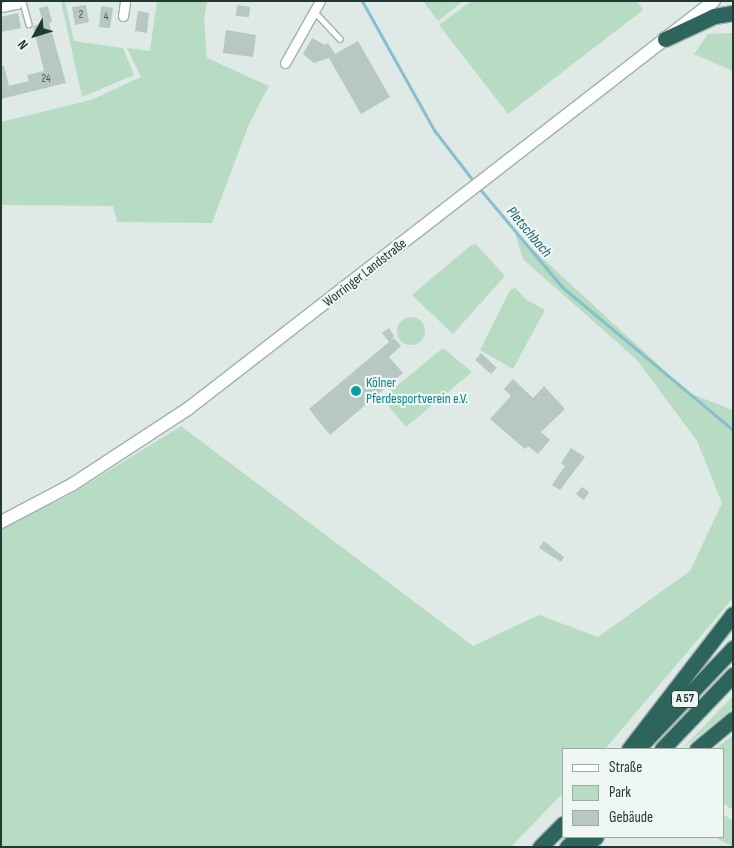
<!DOCTYPE html>
<meta charset="utf-8">
<style>
body{margin:0}
#map{position:relative;width:734px;height:848px;overflow:hidden;background:#dfeae6;font-family:"Sofia Sans Condensed",sans-serif}
div>[style]{position:absolute}
.green>*{inset:0;background:#b8dbc3}
.round{border-radius:50%}
.stream>*{height:3px;margin:-1.5px;padding:0 1.5px;transform-origin:1.5px;border-radius:1.5px;background:#87bfce}
.building>*{inset:0;background:#b7c7c2}
.roads{filter:drop-shadow(1px 0 #a2b1ad) drop-shadow(-1px 0 #a2b1ad) drop-shadow(0 1px #a2b1ad) drop-shadow(0 -1px #a2b1ad)}
.service>*{height:4.5px;margin:-2.25px;padding:0 2.25px;transform-origin:2.25px;border-radius:2.25px;background:#fff}
.minor>*{height:9px;margin:-4.5px;padding:0 4.5px;transform-origin:4.5px;border-radius:4.5px;background:#fff}
.secondary>*{height:12px;margin:-6px;padding:0 6px;transform-origin:6px;border-radius:6px;background:#fff}
.motorway>*{height:15px;margin:-7.5px;padding:0 7.5px;transform-origin:7.5px;border-radius:7.5px;background:#2d655c}
.dots>*{width:14px;height:14px;translate:-50% -50%;box-sizing:border-box;border:2px solid #eff7f3;border-radius:50%}
span{translate:-50% -50%;white-space:nowrap;text-align:center;line-height:1.15;-webkit-text-stroke:4.5px #eff7f3;paint-order:stroke}
.number-label{font-size:11px;color:#465c58}
.number-label span{-webkit-text-stroke-width:0}
.shield-label span{padding:1px 4px;background:#eff7f3;border:1px solid;border-radius:4px;-webkit-text-stroke-width:0}
.shield-label{font-size:12px;color:#203934;font-weight:700}
.street-label{font-size:14px;color:#203934}
.culture-label{font-size:14px;color:#0d838f}
.left{translate:0 -50%;text-align:left}
.water-label{font-size:15px;color:#1c6073;font-style:italic}
.frame{position:absolute;inset:0;border:2px solid #203934;pointer-events:none}
.legend{position:absolute;left:562px;top:748px;width:162px;height:90px;box-sizing:border-box;background:#eff7f3;border:1px solid #9caba7;margin:0;padding:6px 9px;list-style:none;font-size:15px;color:#203934}
.legend li{display:flex;align-items:center;gap:10px;height:25px}
.legend b{width:25px;border:1px solid #9caba7}
.north{position:absolute;left:10px;top:10px;width:50px;height:50px;-webkit-text-stroke:4px #eff7f3;paint-order:stroke;rotate:231deg;font-size:14px;font-weight:700;line-height:20px;text-align:center;color:#203934}
.north::after{content:'';display:block;margin:auto;width:18px;height:22px;background:#203934;clip-path:polygon(50% 0,100% 100%,50% 72%,0 100%)}
</style>
<div id="map">
<div class="green">
<i style="clip-path:polygon(61px 1px,65px 1px,74px 41px,123px 48px,134px 75px,82px 97px)"></i>
<i style="clip-path:polygon(157px 1px,207px 1px,204px 20px,207px 58px,269px 86px,249px 124px,212px 223px,117px 222px,113px 206px,1px 205px,1px 122px,91px 100px,141px 77px,127px 48px,150px 51px)"></i>
<i style="clip-path:polygon(423px 1px,463px 1px,438px 21px)"></i>
<i style="clip-path:polygon(471px 1px,637px 1px,643px 10px,508px 114px,439px 25px)"></i>
<i style="clip-path:polygon(733px 33px,733px 71px,694px 54px,708px 34px)"></i>
<i style="clip-path:polygon(515px 233px,689px 393px,733px 410px,733px 598px,605px 749px,563px 749px,563px 793px,511px 847px,1px 847px,1px 529px,71px 494px,181px 426px,473px 646px,539px 615px,598px 637px,690px 571px,722px 503px,697px 441px,637px 360px,523px 259px)"></i>
<i style="clip-path:polygon(476px 244px,505px 276px,453px 334px,412px 295px,470px 246px)"></i>
<i style="clip-path:polygon(515px 288px,527px 300px,545px 310px,513px 369px,480px 350px,510px 290px)"></i>
<i class="round" style="left:397px;top:317px;width:28px;height:28px"></i>
<i style="clip-path:polygon(443px 348px,472px 372px,406px 427px,382px 398px)"></i>
<i style="clip-path:polygon(733px 696px,733px 708px,682px 749px)"></i>
<i style="clip-path:polygon(733px 735px,733px 810px,723px 803px,723px 749px,715px 749px)"></i>
<i style="clip-path:polygon(723px 814px,733px 821px,733px 847px,715px 837px,723px 837px)"></i>
</div>
<div class="stream">
<i style="left:362px;top:1px;width:148px;rotate:60.8deg"></i>
<i style="left:434px;top:130px;width:67px;rotate:52.3deg"></i>
<i style="left:479px;top:188px;width:129px;rotate:50deg"></i>
<i style="left:562px;top:287px;width:223px;rotate:39.9deg"></i>
</div>
<div class="building">
<i style="clip-path:polygon(86px 5px,89px 22px,75px 25px,72px 7px)"></i>
<i style="clip-path:polygon(237px 5px,250px 7px,249px 17px,236px 16px)"></i>
<i style="clip-path:polygon(48px 6px,52px 22px,43px 24px,39px 8px)"></i>
<i style="clip-path:polygon(101px 6px,113px 8px,110px 28px,99px 27px)"></i>
<i style="clip-path:polygon(138px 11px,149px 13px,147px 33px,135px 31px)"></i>
<i style="clip-path:polygon(18px 13px,21px 28px,1px 32px,1px 17px)"></i>
<i style="clip-path:polygon(49px 22px,66px 83px,1px 99px,1px 66px,4px 66px,9px 86px,29px 81px,27px 75px,44px 71px,33px 26px)"></i>
<i style="clip-path:polygon(226px 30px,256px 35px,253px 57px,223px 53px)"></i>
<i style="clip-path:polygon(312px 38px,325px 45px,328px 43px,335px 54px,358px 41px,390px 97px,361px 114px,329px 58px,314px 63px,303px 54px)"></i>
<i style="clip-path:polygon(389px 328px,394px 336px,391px 341px,394px 338px,401px 346px,389px 357px,403px 373px,330px 435px,309px 409px,389px 342px,382px 333px)"></i>
<i style="clip-path:polygon(481px 353px,497px 368px,491px 374px,475px 360px)"></i>
<i style="clip-path:polygon(513px 379px,533px 398px,544px 386px,565px 409px,541px 432px,550px 440px,538px 454px,528px 446px,525px 449px,490px 419px,511px 396px,504px 389px)"></i>
<i style="clip-path:polygon(571px 448px,585px 457px,560px 490px,552px 485px,565px 466px,561px 463px)"></i>
<i style="clip-path:polygon(582px 487px,589px 492px,584px 500px,576px 494px)"></i>
<i style="clip-path:polygon(544px 541px,564px 557px,561px 562px,539px 548px)"></i>
</div>
<div class="roads">
<div class="service">
<i style="left:23px;top:2px;width:23px;rotate:75deg"></i>
<i style="left:314px;top:11px;width:38px;rotate:47deg"></i>
</div>
<div class="minor">
<i style="left:1px;top:7px;width:16px;rotate:-11deg"></i>
<i style="left:17px;top:4px;width:3px;rotate:-90deg"></i>
<i style="left:123px;top:16px;width:15px;rotate:-82deg"></i>
<i style="left:285px;top:63px;width:71px;rotate:-60.6deg"></i>
</div>
<div class="secondary">
<i style="left:1px;top:522px;width:81px;rotate:-27.8deg"></i>
<i style="left:73px;top:484px;width:139px;rotate:-33.2deg"></i>
<i style="left:189px;top:408px;width:664px;rotate:-37.78deg"></i>
</div>
<div class="motorway">
<i style="left:665px;top:39px;width:54px;rotate:-25.1deg"></i>
<i style="left:714px;top:16px;width:19px;rotate:-9deg"></i>
<i style="left:641px;top:745px;width:134px;rotate:-46.5deg"></i>
<i style="left:629px;top:749px;width:170px;rotate:-52.4deg"></i>
<i style="left:662px;top:749px;width:103px;rotate:-46.2deg"></i>
<i style="left:697px;top:749px;width:47px;rotate:-39.8deg"></i>
<i style="left:540px;top:847px;width:33px;rotate:-45deg"></i>
<i style="left:567px;top:847px;width:14px;rotate:-45deg"></i>
<i style="left:583px;top:847px;width:16px;rotate:-38deg"></i>
</div>
</div>
<div class="dots">
<i style="left:356px;top:391px;background:#0f9aa8"></i>
</div>
<div class="number-label">
<span style="left:81px;top:15px">2</span>
<span style="left:106px;top:17px">4</span>
<span style="left:46px;top:79px">24</span>
</div>
<div class="shield-label">
<span style="left:685px;top:699px">A 57</span>
</div>
<div class="street-label">
<span style="left:365px;top:273px;rotate:-38deg">Worringer Landstraße</span>
</div>
<div class="culture-label">
<span class="left" style="left:366px;top:391px">Kölner<br>Pferdesportverein e.V.</span>
</div>
<div class="water-label">
<span style="left:529px;top:232px;rotate:50deg">Pletschbach</span>
</div>
<div class="frame"></div>
<ul class="legend">
<li><b style="height:6px;background:#fff"></b>Straße</li>
<li><b style="height:14px;background:#b8dbc3"></b>Park</li>
<li><b style="height:14px;background:#b7c7c2"></b>Gebäude</li>
</ul>
<div class="north">N</div>
</div>
